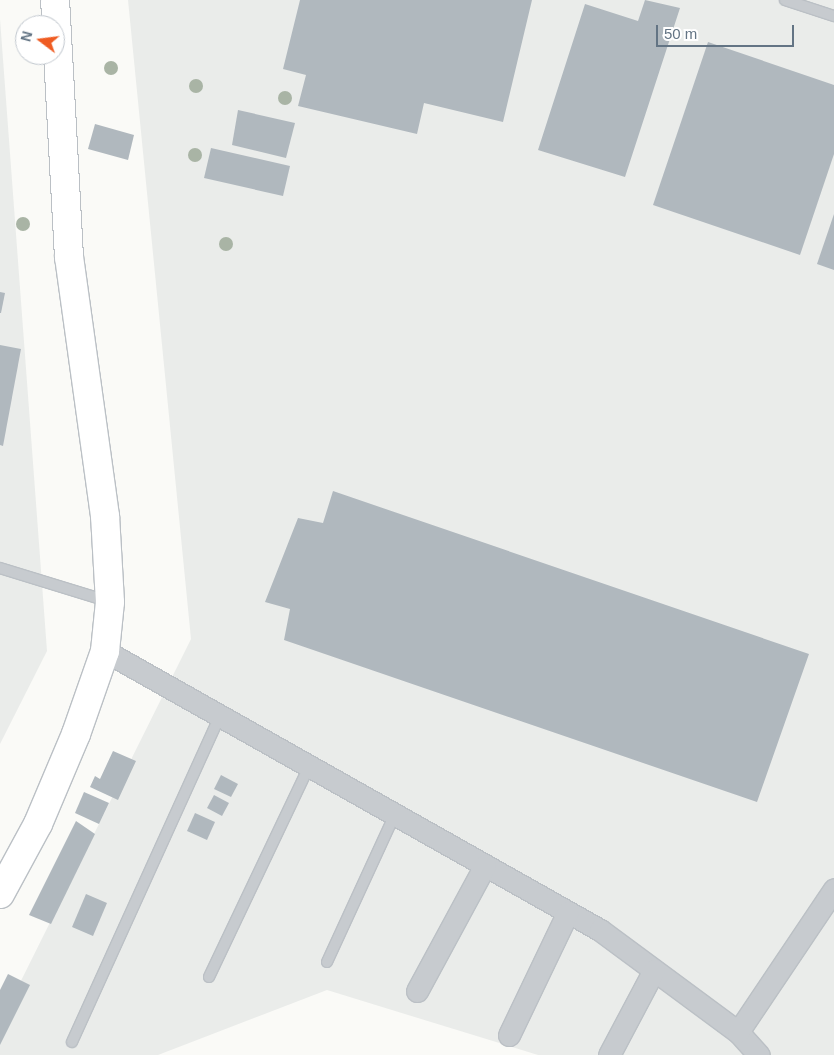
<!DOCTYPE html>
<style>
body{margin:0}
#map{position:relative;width:834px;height:1055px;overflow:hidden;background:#fafaf7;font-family:Helvetica,sans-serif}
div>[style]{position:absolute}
.built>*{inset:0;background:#eaecea}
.building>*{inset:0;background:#b0b8be}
.roads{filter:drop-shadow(1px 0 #bbc0c5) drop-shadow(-1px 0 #bbc0c5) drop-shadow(0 1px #bbc0c5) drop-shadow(0 -1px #bbc0c5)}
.lane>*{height:10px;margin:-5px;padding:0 5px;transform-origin:5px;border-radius:5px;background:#c7cbcf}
.street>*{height:21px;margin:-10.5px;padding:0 10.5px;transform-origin:10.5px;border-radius:10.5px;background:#c7cbcf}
.secondary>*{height:28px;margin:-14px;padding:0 14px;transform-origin:14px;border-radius:14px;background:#fff}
.trees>*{width:14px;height:14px;margin:-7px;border-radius:50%;background:#a9b4a5}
span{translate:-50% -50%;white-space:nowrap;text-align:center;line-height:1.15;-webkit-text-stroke:5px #fff;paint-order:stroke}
.north{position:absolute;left:15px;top:15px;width:50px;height:50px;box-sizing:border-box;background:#fff;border:1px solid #c1c7ce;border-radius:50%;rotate:285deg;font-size:14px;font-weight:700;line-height:20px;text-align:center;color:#637484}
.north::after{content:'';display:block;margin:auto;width:18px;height:22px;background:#ef5c22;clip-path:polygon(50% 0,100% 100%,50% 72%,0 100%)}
.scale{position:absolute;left:656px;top:25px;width:138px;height:22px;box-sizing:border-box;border:2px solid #637484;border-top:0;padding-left:6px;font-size:15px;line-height:18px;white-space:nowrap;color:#637484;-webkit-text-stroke:4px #fff;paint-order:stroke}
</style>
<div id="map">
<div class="built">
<i style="clip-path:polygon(128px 0,834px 0,834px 1055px,538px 1055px,327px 990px,158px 1055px,0 1055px,0 1023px,191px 639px)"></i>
<i style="clip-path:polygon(0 19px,47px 651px,0 744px)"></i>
</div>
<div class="building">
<i style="clip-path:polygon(300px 0,532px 0,503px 122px,424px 103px,417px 134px,298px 106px,306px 75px,283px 69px)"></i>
<i style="clip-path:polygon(645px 0,680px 8px,625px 177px,538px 150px,585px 4px,638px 21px)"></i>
<i style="clip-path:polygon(708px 42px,834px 85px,834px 154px,800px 255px,653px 205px)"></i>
<i style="clip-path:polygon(238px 110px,295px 123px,286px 158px,232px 145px)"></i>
<i style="clip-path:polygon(95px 124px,134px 135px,128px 160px,88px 149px)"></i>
<i style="clip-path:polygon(211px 148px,290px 166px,283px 196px,204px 178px)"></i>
<i style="clip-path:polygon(834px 214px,834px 270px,817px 264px)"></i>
<i style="clip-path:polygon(0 292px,5px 293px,1px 313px,0 313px)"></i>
<i style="clip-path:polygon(0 345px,21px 349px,3px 446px,0 445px)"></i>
<i style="clip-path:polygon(333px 491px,809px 654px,757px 802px,284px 640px,290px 609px,265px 602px,298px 518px,323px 523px)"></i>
<i style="clip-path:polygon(113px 751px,136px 761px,118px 800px,90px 787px,95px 776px,100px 779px)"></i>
<i style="clip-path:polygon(221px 775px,238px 784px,231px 797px,214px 789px)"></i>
<i style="clip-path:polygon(84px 792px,109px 803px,99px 824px,75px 813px)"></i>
<i style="clip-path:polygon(214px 795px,229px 803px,222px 816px,207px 808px)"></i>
<i style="clip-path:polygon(195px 813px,215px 822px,207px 840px,187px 831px)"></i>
<i style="clip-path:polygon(76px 821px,95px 834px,51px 924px,29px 915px)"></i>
<i style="clip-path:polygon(86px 894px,107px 903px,93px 936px,72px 927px)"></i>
<i style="clip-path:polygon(8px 974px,30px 985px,0 1045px,0 990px)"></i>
</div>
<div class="roads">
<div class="lane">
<i style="left:785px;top:0;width:52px;rotate:18.1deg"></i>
<i style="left:0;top:568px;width:112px;rotate:17.1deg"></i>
<i style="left:327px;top:962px;width:163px;rotate:-65.3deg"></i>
<i style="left:209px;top:977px;width:233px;rotate:-64.6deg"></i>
<i style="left:72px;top:1042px;width:358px;rotate:-65.6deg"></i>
</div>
<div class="street">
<i style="left:105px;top:651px;width:568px;rotate:29.41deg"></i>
<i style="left:600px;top:930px;width:172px;rotate:36.5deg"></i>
<i style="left:738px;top:1032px;width:31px;rotate:48deg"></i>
<i style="left:417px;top:991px;width:143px;rotate:-61.6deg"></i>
<i style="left:738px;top:1032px;width:172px;rotate:-56.1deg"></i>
<i style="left:509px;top:1035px;width:136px;rotate:-64.4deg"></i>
<i style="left:609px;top:1055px;width:96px;rotate:-62.1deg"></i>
</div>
<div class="secondary">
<i style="left:0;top:894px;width:80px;rotate:-61.5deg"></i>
<i style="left:38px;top:824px;width:98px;rotate:-67.1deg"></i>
<i style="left:76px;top:734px;width:88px;rotate:-70.7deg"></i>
<i style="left:105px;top:651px;width:49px;rotate:-84.2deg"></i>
<i style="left:110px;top:602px;width:86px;rotate:-93.3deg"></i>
<i style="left:105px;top:516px;width:261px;rotate:-97.9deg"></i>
<i style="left:69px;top:257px;width:257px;rotate:-93.1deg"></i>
</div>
</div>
<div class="trees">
<i style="left:111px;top:68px"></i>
<i style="left:196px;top:86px"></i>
<i style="left:285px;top:98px"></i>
<i style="left:195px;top:155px"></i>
<i style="left:23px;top:224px"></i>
<i style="left:226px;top:244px"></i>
</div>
<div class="north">N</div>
<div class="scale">50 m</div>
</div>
